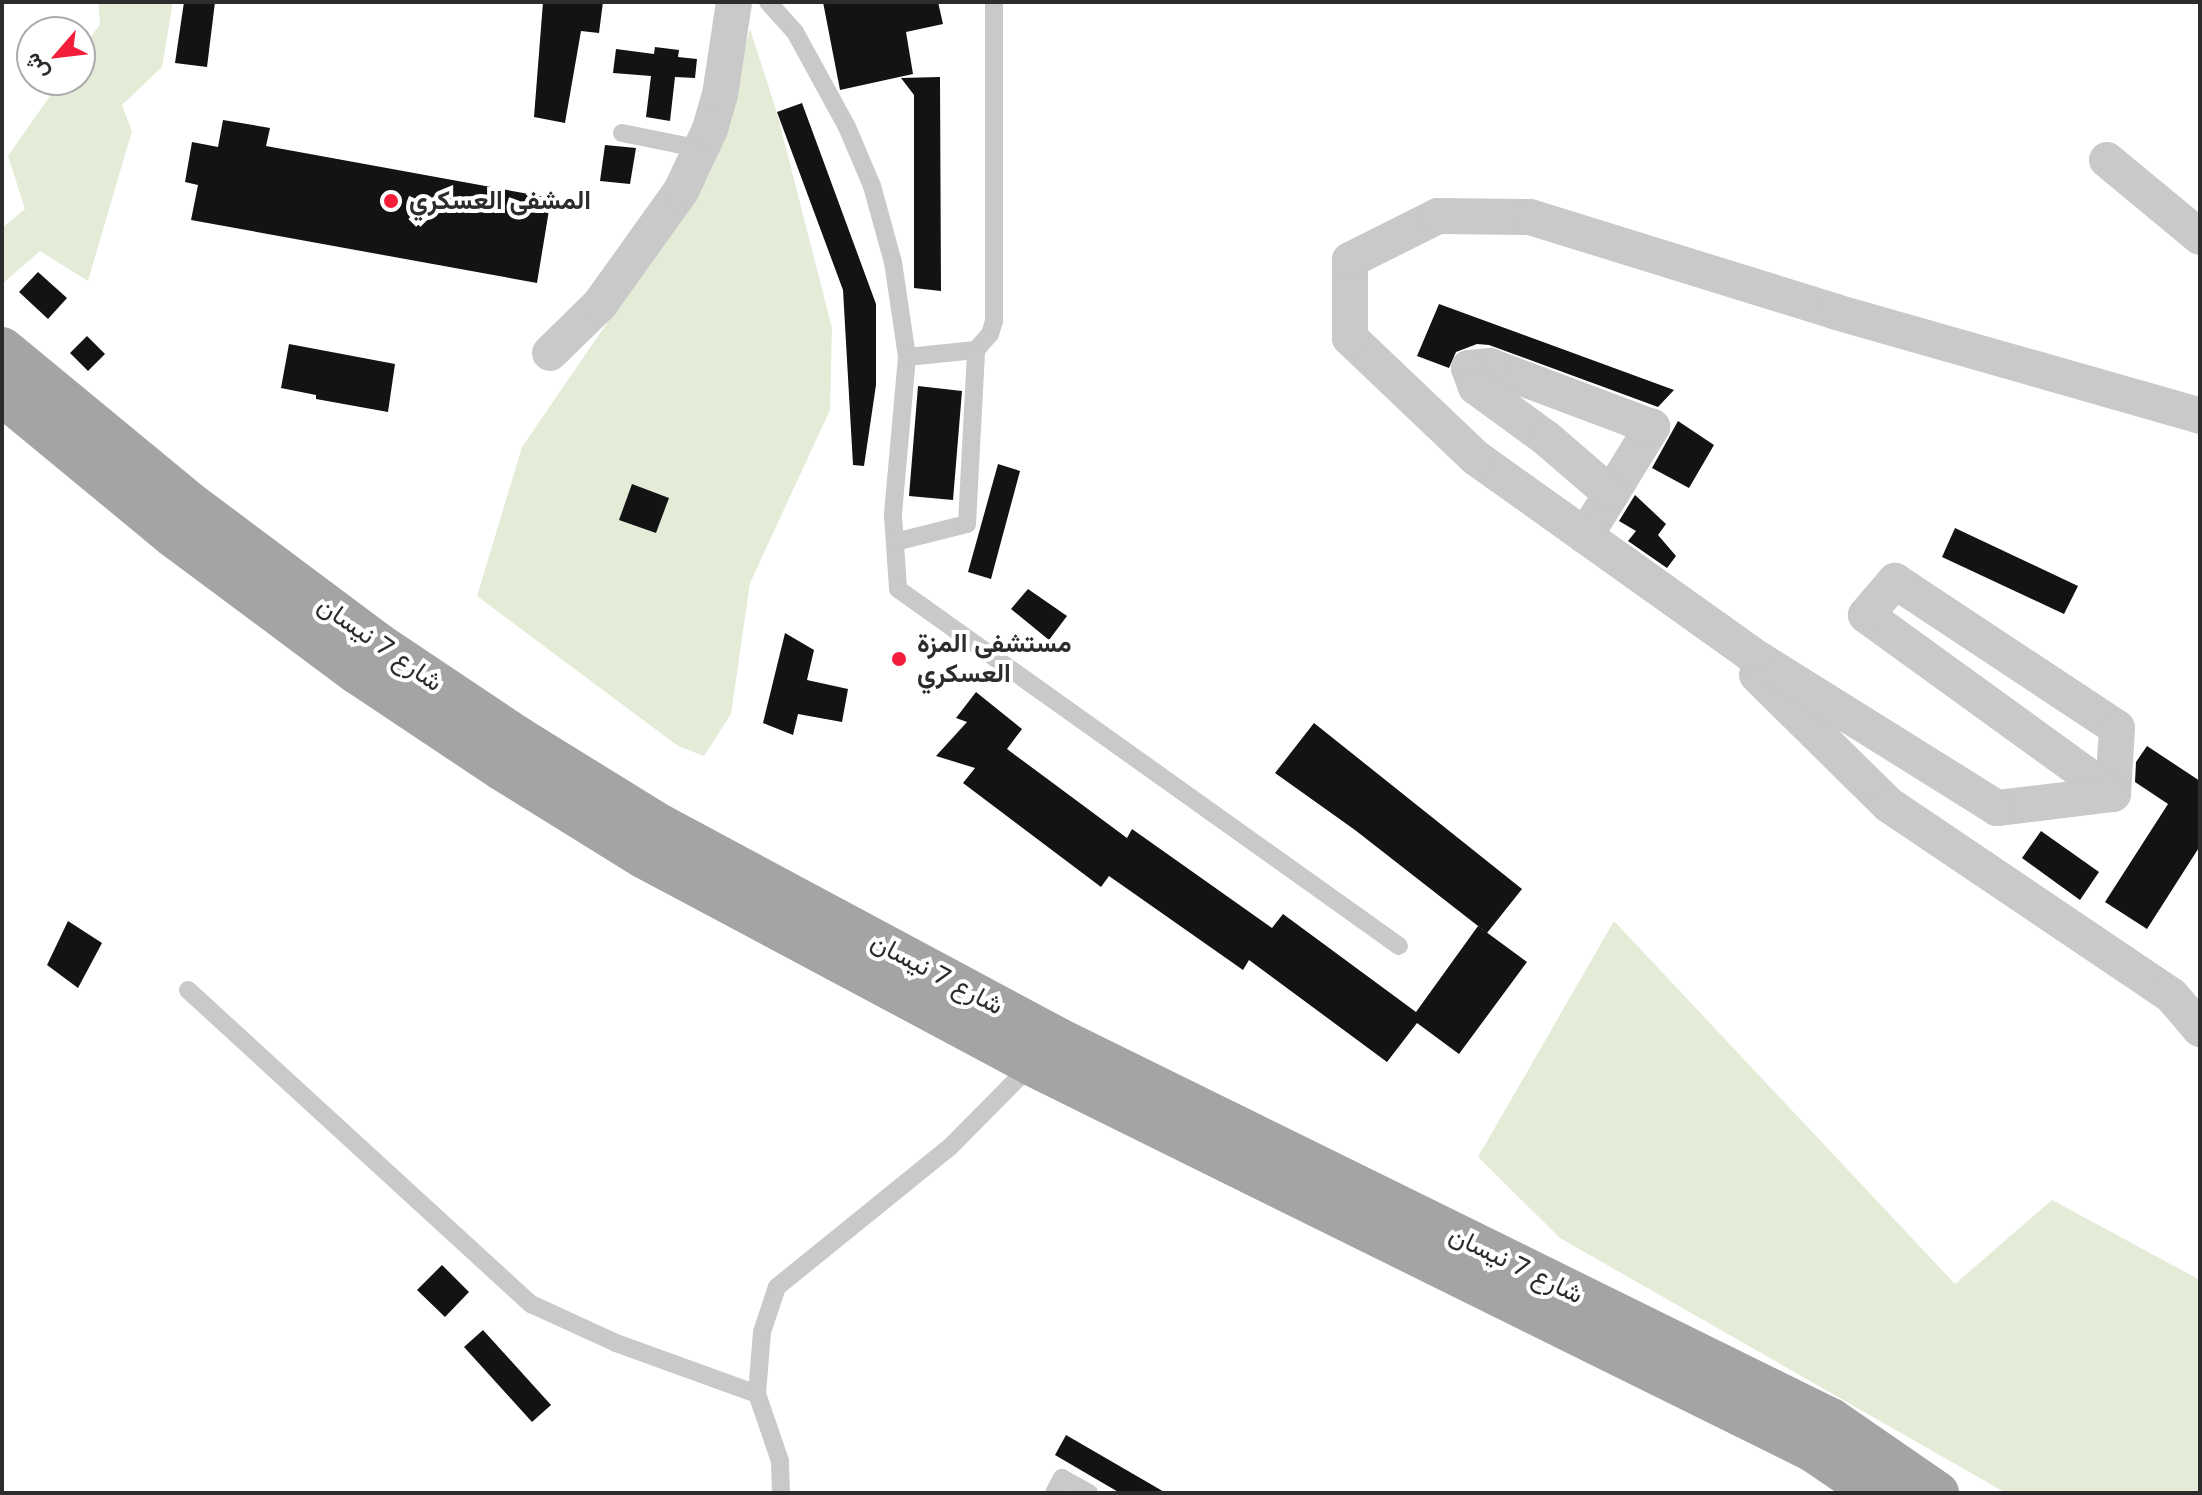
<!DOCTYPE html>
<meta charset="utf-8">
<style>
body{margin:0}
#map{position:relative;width:2202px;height:1495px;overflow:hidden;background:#fff;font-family:"Varela Round",Vazirmatn,sans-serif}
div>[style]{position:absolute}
.green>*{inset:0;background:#e4ecd8}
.building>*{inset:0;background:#131313}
.lane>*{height:18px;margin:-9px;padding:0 9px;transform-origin:9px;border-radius:9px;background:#c9c9c9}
.street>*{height:36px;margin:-18px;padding:0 18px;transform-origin:18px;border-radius:18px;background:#c9c9c9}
.primary>*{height:44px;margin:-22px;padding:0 22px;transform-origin:22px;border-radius:22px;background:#a4a4a4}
.dots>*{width:22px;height:22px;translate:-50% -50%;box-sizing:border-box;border:4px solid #fff;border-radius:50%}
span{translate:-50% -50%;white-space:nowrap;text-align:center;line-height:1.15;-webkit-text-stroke:8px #fff;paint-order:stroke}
.poi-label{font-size:26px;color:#2c2c2c;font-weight:700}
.left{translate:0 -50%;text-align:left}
.street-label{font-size:26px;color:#2c2c2c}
.frame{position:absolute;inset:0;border:4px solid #2c2c2c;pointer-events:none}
.north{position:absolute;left:16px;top:16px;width:80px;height:80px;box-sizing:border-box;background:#fff;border:2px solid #ababab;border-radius:50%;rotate:242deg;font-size:22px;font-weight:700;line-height:32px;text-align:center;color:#2c2c2c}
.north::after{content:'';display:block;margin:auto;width:28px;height:36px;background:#f41e3a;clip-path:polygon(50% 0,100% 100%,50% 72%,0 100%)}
</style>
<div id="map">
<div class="green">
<i style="clip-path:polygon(98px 2px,173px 2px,162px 67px,122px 105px,132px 131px,88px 281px,40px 251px,2px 284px,2px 228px,25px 209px,8px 156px,61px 80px,80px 80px,80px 53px,100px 24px)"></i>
<i style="clip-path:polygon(750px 29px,777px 113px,832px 328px,830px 410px,750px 583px,731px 714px,704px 756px,678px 746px,477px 596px,522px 447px,709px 174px)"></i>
<i style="clip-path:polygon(1614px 921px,1955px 1284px,2052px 1200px,2200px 1280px,2200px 1493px,2006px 1493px,1560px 1238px,1478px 1157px)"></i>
</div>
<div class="building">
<i style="clip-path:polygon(184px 2px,215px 2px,207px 67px,175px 63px)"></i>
<i style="clip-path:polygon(543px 2px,603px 2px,599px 33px,581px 31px,565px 123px,534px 117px)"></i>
<i style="clip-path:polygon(823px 2px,938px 2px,943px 24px,906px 32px,913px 74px,840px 90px)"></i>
<i style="clip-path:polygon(655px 47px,679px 50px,678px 57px,697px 59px,695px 78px,675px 77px,670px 121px,646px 117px,651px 76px,613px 73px,616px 49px,654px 54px)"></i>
<i style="clip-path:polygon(940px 77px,941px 291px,914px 288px,914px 95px,901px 78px)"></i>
<i style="clip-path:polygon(802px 103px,876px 304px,876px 385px,864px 466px,853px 465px,843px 290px,777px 112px)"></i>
<i style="clip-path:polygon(223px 120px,270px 128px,266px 146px,551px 198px,537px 283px,191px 220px,198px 185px,185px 182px,192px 142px,218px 147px)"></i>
<i style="clip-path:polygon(605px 145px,636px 148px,630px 184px,600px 181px)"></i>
<i style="clip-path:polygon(38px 272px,67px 298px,48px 319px,19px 292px)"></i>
<i style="clip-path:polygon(1439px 304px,1674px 390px,1658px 407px,1489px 345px,1477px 344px,1456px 352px,1449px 368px,1417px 356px)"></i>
<i style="clip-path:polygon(87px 336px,105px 354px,88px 371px,70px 353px)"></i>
<i style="clip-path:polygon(289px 344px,395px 364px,388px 412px,316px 399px,316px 395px,281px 388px)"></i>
<i style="clip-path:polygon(918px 386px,962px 391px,953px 500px,909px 496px)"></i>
<i style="clip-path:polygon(1678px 421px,1714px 445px,1689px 488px,1652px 468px)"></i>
<i style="clip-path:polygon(998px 464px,1020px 471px,991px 579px,968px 572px)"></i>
<i style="clip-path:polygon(632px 484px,669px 498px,656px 533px,619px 520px)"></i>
<i style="clip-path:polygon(1635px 495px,1666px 524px,1658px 535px,1676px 556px,1667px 568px,1628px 541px,1636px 531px,1619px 521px)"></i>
<i style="clip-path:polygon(1955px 528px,2078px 586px,2064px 614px,1942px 557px)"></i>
<i style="clip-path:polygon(1028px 589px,1067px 616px,1049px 640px,1011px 609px)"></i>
<i style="clip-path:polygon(785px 633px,814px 650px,807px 680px,848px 689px,842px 722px,798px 714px,793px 735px,763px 723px)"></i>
<i style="clip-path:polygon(976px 692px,1022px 729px,1007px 749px,1127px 838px,1132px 829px,1272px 928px,1283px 914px,1416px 1012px,1478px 926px,1527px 962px,1459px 1054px,1417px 1023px,1387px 1062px,1249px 960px,1243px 970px,1109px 876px,1101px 887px,963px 783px,975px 768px,936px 756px,967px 722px,956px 718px)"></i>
<i style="clip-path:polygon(1314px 723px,1522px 889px,1487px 933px,1355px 830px,1275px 773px)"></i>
<i style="clip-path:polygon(2147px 746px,2200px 781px,2200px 846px,2147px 929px,2105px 902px,2168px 804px,2135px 782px,2136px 762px)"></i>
<i style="clip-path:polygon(2041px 831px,2099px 872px,2080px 900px,2022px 858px)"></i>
<i style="clip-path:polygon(68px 921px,102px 943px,78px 988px,47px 965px)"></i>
<i style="clip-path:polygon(442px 1265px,469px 1292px,445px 1317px,417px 1290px)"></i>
<i style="clip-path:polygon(483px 1330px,551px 1405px,532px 1422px,464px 1347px)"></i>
<i style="clip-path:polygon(1066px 1435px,1166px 1493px,1120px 1493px,1055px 1455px)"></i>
</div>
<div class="lane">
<i style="left:768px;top:2px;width:40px;rotate:48deg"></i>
<i style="left:795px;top:32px;width:108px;rotate:61.3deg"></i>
<i style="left:847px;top:127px;width:64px;rotate:67deg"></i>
<i style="left:872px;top:186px;width:79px;rotate:74.6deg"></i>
<i style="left:893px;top:262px;width:96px;rotate:81.6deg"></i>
<i style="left:907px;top:357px;width:159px;rotate:95.1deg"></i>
<i style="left:893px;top:515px;width:74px;rotate:86.1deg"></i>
<i style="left:898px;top:589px;width:615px;rotate:35.47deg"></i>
<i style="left:622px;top:133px;width:81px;rotate:11.4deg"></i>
<i style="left:907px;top:357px;width:69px;rotate:-5.8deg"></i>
<i style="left:976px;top:350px;width:21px;rotate:-49deg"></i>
<i style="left:990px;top:334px;width:14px;rotate:-73deg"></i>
<i style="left:994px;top:321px;width:319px;rotate:-90deg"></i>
<i style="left:895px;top:542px;width:74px;rotate:-14deg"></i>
<i style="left:967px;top:524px;width:174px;rotate:-87deg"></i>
<i style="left:188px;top:990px;width:465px;rotate:42.5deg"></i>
<i style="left:531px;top:1304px;width:94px;rotate:24.6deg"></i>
<i style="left:616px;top:1343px;width:150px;rotate:19.9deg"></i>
<i style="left:781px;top:1493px;width:32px;rotate:-92deg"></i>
<i style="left:780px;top:1461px;width:71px;rotate:-108.9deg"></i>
<i style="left:757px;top:1394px;width:62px;rotate:-85.4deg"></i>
<i style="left:762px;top:1332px;width:47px;rotate:-71.6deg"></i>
<i style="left:777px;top:1287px;width:224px;rotate:-39deg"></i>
<i style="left:951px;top:1146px;width:117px;rotate:-45.3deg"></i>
<i style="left:1054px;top:1493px;width:17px;rotate:-62deg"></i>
<i style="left:1062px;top:1478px;width:31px;rotate:29deg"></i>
</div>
<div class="street">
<i style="left:2107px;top:160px;width:121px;rotate:39.6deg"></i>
<i style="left:550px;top:353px;width:70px;rotate:-44.4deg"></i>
<i style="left:600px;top:304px;width:139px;rotate:-54.4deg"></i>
<i style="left:681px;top:191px;width:68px;rotate:-64.9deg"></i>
<i style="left:710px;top:129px;width:35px;rotate:-74deg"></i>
<i style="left:720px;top:95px;width:94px;rotate:-81.4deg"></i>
<i style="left:1585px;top:536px;width:49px;rotate:-58.2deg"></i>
<i style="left:1611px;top:494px;width:79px;rotate:-58.5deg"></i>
<i style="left:1652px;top:427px;width:173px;rotate:-159.4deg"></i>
<i style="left:1490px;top:366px;width:21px;rotate:175deg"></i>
<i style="left:1469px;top:368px;width:20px;rotate:70deg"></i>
<i style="left:1476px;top:387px;width:87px;rotate:36.1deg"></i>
<i style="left:1546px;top:438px;width:86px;rotate:40.7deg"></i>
<i style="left:1895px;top:581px;width:266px;rotate:33.5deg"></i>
<i style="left:2117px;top:728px;width:66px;rotate:93.5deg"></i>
<i style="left:2113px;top:794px;width:305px;rotate:-144.1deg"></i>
<i style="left:1866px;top:615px;width:45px;rotate:-49.5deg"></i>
<i style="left:1757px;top:675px;width:185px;rotate:44.6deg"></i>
<i style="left:1889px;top:805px;width:340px;rotate:34deg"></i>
<i style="left:2171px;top:995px;width:45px;rotate:49.5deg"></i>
<i style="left:2113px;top:794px;width:117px;rotate:173.1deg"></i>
<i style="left:1997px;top:808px;width:290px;rotate:-148deg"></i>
<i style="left:1751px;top:654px;width:338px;rotate:-144.5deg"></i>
<i style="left:1476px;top:458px;width:174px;rotate:-136.4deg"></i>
<i style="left:1350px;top:338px;width:78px;rotate:-90deg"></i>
<i style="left:1350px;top:260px;width:98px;rotate:-26.6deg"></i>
<i style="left:1438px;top:216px;width:92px;rotate:0.6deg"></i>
<i style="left:1530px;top:217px;width:320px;rotate:17.2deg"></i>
<i style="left:1836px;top:312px;width:379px;rotate:15.9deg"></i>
</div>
<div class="primary">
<i style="left:2px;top:349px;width:249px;rotate:39.5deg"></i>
<i style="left:194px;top:507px;width:229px;rotate:36.8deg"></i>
<i style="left:377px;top:644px;width:171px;rotate:33.8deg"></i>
<i style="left:519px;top:739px;width:166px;rotate:31.7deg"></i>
<i style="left:660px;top:826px;width:451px;rotate:28.2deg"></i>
<i style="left:1057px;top:1039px;width:863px;rotate:26.21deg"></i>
<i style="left:1831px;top:1420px;width:129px;rotate:34.6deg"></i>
<i style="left:2px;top:394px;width:222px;rotate:39.5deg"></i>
<i style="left:173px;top:535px;width:229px;rotate:36.7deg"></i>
<i style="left:357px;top:672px;width:173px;rotate:33.7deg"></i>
<i style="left:501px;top:768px;width:167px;rotate:31.8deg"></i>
<i style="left:643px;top:856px;width:441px;rotate:28.1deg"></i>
<i style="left:1032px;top:1064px;width:871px;rotate:26.3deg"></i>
<i style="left:1813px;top:1450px;width:76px;rotate:34.3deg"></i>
</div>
<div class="dots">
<i style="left:391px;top:201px;background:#f41e3a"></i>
<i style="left:899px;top:659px;background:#f41e3a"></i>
</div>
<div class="poi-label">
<span class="left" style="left:409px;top:201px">المشفى العسكري</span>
<span class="left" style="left:917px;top:659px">مستشفى المزة<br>العسكري</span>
</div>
<div class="street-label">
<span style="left:380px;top:644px;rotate:35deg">شارع 7 نيسان</span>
<span style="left:937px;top:974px;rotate:28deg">شارع 7 نيسان</span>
<span style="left:1516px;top:1265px;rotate:26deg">شارع 7 نيسان</span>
</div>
<div class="frame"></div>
<div class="north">ش</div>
</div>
